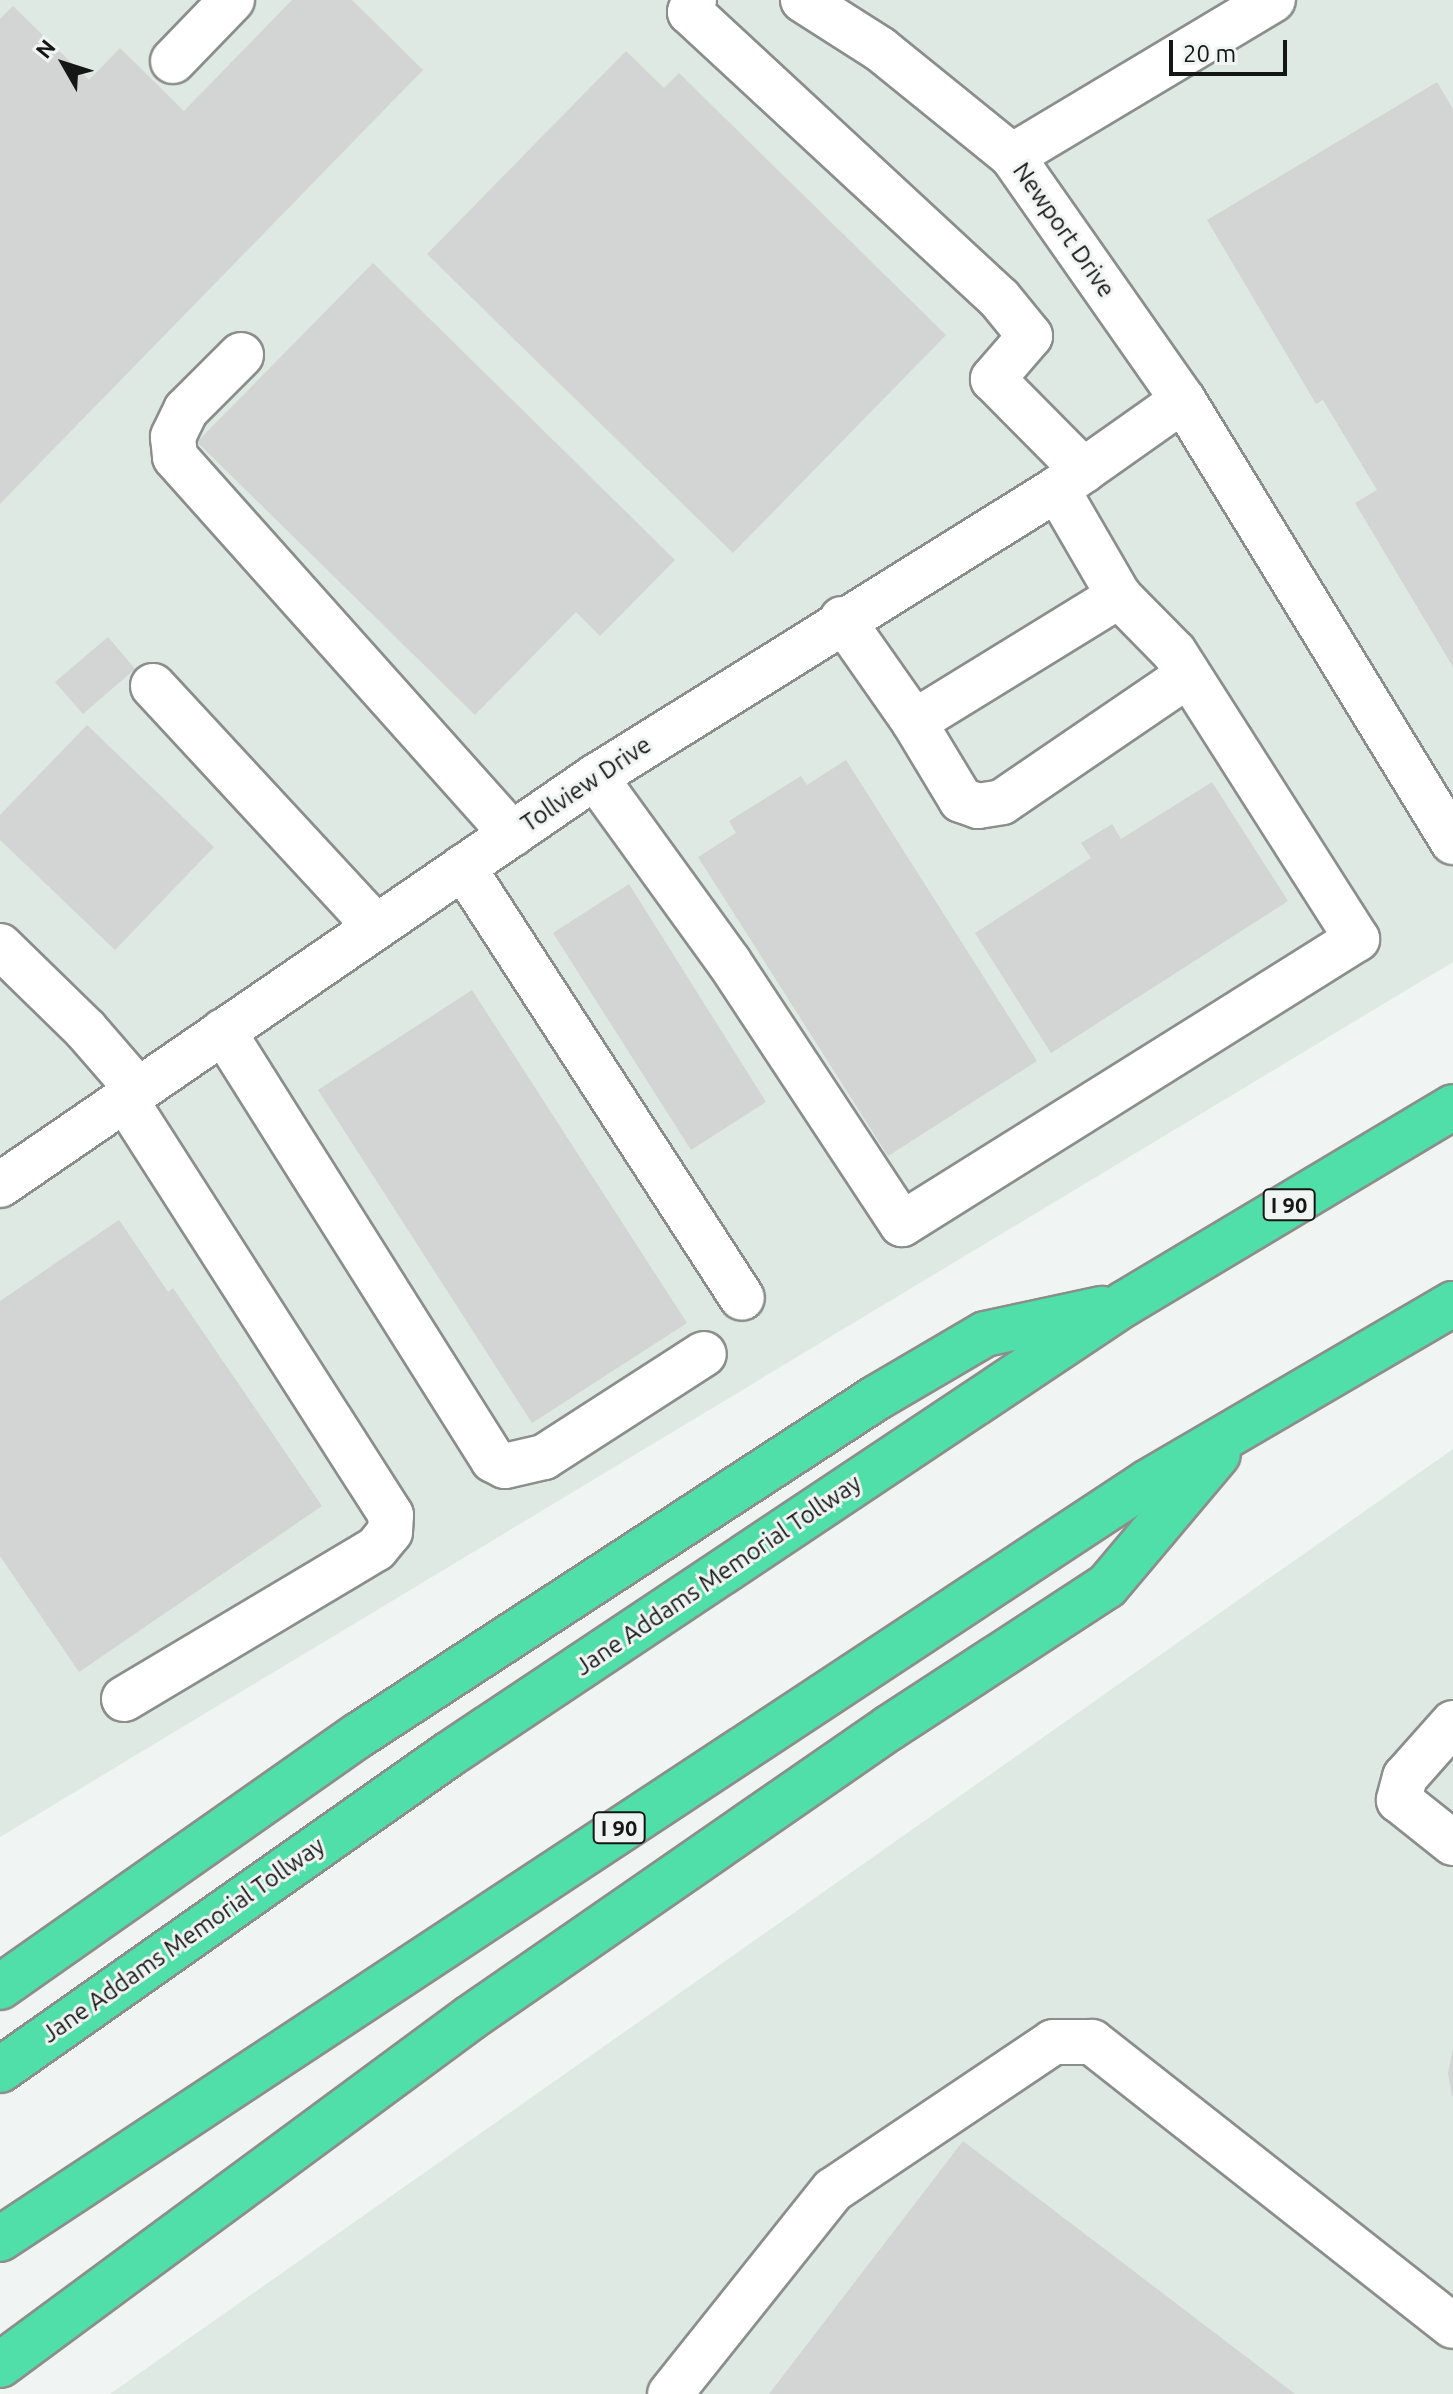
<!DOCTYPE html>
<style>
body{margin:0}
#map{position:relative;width:1453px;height:2394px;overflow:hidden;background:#f0f4f2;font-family:Ubuntu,sans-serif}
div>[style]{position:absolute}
.built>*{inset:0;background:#dee9e3}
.building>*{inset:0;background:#d2d5d3}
.roads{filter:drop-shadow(2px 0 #8b8e8d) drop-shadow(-2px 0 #8b8e8d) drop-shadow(0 2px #8b8e8d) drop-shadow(0 -2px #8b8e8d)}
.minor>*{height:44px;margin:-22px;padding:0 22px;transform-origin:22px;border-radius:22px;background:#fff}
.highway>*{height:44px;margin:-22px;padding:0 22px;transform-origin:22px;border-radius:22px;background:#50dea9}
span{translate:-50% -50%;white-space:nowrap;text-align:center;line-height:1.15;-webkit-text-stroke:6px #f0f4f2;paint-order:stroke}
.shield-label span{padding:2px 6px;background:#f0f4f2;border:2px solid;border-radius:6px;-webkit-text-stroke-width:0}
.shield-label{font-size:22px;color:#151716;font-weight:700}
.street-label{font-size:24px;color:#151716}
.north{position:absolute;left:24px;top:24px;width:80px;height:80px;-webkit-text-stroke:6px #f0f4f2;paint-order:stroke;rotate:309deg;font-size:22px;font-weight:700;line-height:32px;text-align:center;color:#151716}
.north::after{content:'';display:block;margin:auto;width:28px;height:36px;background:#151716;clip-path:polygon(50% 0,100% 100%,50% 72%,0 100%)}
.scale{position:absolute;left:1169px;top:40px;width:118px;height:36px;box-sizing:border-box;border:4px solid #151716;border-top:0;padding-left:10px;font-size:24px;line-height:28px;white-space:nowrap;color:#151716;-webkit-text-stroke:6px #f0f4f2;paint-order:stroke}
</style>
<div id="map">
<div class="built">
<i style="clip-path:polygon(0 0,1453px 0,1453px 962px,0 1837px)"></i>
<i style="clip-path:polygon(1453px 1449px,1453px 2394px,110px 2394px)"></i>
</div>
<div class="building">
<i style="clip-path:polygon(292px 0,352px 0,423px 70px,0 504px,0 19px,13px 6px,89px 80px,120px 48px,184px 111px)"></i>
<i style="clip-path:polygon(626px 51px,664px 88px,679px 73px,946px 335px,733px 553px,427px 254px)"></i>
<i style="clip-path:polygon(1437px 82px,1453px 109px,1453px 667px,1355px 503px,1377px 490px,1323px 400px,1316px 404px,1207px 220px)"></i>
<i style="clip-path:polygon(373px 263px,675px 560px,600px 636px,576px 612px,475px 715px,197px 442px)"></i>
<i style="clip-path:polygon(108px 637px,135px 669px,83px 714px,55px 682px)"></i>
<i style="clip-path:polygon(87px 725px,214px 847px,115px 950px,0 840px,0 815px)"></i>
<i style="clip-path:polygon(846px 760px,1037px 1061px,888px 1156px,698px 857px,736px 833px,729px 821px,801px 776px,807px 785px)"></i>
<i style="clip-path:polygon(1212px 782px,1288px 901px,1051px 1053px,975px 933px,1091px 858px,1081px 843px,1112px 824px,1121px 839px)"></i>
<i style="clip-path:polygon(629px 884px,766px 1102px,691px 1150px,553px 933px)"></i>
<i style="clip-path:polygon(472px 990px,687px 1323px,532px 1423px,318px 1090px)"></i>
<i style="clip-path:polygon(119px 1220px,168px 1292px,173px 1288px,322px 1506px,79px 1672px,0 1556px,0 1301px)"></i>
<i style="clip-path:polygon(1453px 2049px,1453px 2096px,1452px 2096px,1448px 2073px)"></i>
<i style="clip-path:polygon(963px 2141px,1295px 2394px,769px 2394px)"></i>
</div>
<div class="roads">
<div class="minor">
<i style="left:694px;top:0;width:13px;rotate:108deg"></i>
<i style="left:690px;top:12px;width:421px;rotate:42.8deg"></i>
<i style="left:999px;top:298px;width:49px;rotate:50.8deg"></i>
<i style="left:1030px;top:336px;width:57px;rotate:130.7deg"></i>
<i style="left:993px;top:379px;width:129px;rotate:45.3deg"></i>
<i style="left:803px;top:0;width:91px;rotate:32.5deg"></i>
<i style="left:880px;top:49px;width:170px;rotate:39deg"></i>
<i style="left:1012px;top:156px;width:298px;rotate:55deg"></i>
<i style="left:1183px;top:400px;width:518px;rotate:58.58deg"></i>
<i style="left:173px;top:61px;width:85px;rotate:-46deg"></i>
<i style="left:1012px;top:156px;width:304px;rotate:-30.9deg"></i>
<i style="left:241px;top:355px;width:78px;rotate:135deg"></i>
<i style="left:186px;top:410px;width:30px;rotate:116deg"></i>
<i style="left:173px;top:437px;width:20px;rotate:84deg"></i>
<i style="left:175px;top:457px;width:506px;rotate:48.21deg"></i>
<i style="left:842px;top:619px;width:126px;rotate:55deg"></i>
<i style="left:914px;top:722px;width:241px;rotate:-31.6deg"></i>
<i style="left:153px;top:686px;width:328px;rotate:47.2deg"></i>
<i style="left:914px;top:722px;width:91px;rotate:58.9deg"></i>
<i style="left:961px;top:800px;width:18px;rotate:19deg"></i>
<i style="left:978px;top:806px;width:24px;rotate:-9deg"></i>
<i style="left:1002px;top:802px;width:225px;rotate:-34.3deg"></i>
<i style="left:595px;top:777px;width:228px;rotate:54.1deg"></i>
<i style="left:729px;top:962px;width:314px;rotate:56.6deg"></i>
<i style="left:902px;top:1224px;width:537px;rotate:-32.06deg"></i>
<i style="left:1357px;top:939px;width:340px;rotate:-122.5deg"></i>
<i style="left:1174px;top:652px;width:78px;rotate:-134.5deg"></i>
<i style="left:1119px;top:596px;width:124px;rotate:-120.1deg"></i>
<i style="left:463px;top:867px;width:513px;rotate:57.08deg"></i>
<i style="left:0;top:946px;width:120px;rotate:44.3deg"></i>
<i style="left:86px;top:1030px;width:79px;rotate:49.1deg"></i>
<i style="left:223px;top:1031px;width:507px;rotate:57.81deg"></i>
<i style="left:493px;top:1460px;width:13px;rotate:27deg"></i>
<i style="left:505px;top:1466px;width:40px;rotate:-13deg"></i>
<i style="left:544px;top:1457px;width:190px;rotate:-32.8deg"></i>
<i style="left:0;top:1185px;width:721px;rotate:-34.44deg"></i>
<i style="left:595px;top:777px;width:544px;rotate:-31.94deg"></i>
<i style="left:1057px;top:489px;width:154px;rotate:-35.2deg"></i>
<i style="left:124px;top:1699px;width:293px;rotate:-30.8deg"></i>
<i style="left:376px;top:1549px;width:22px;rotate:-51deg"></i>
<i style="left:390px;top:1532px;width:17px;rotate:-87deg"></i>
<i style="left:391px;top:1515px;width:494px;rotate:-122.6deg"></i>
<i style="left:1453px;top:1723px;width:72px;rotate:131.6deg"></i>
<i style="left:1405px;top:1777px;width:24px;rotate:105deg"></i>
<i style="left:1399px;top:1800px;width:69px;rotate:38.5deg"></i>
<i style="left:670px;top:2394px;width:261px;rotate:-51.4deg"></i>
<i style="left:833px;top:2190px;width:265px;rotate:-33.9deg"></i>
<i style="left:1053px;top:2042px;width:39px"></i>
<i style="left:1092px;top:2042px;width:459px;rotate:38.2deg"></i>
</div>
<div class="highway">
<i style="left:0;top:1987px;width:439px;rotate:-35.1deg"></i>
<i style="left:359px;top:1735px;width:617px;rotate:-33.1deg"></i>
<i style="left:876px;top:1398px;width:126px;rotate:-30.4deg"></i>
<i style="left:985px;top:1334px;width:120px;rotate:-12.1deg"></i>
<i style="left:0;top:2070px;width:548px;rotate:-35.11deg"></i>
<i style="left:448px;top:1755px;width:813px;rotate:-33.71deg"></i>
<i style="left:1124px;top:1304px;width:383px;rotate:-30.9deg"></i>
<i style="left:0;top:2239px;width:1375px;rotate:-33.4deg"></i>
<i style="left:1148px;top:1482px;width:353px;rotate:-30.3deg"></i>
<i style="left:0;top:2365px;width:584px;rotate:-36.44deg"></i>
<i style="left:470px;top:2018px;width:510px;rotate:-34.69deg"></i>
<i style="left:889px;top:1728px;width:260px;rotate:-33.1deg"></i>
<i style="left:1107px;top:1586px;width:172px;rotate:-49.9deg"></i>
</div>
</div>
<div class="shield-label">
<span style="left:1289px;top:1205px">I 90</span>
<span style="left:619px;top:1828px">I 90</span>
</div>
<div class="street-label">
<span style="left:1064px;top:230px;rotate:55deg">Newport Drive</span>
<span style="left:586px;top:784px;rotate:-34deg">Tollview Drive</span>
<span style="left:718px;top:1575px;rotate:-34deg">Jane Addams Memorial Tollway</span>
<span style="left:183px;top:1940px;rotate:-35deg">Jane Addams Memorial Tollway</span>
</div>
<div class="north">N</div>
<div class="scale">20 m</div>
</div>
